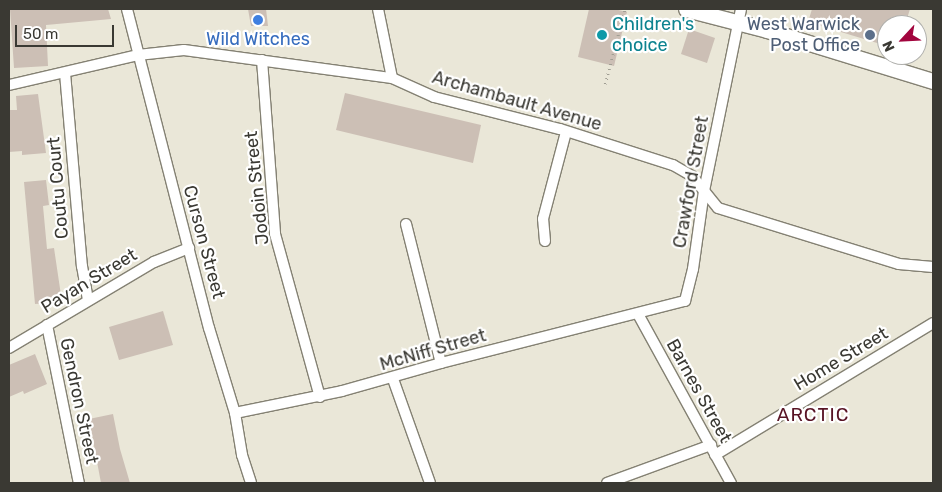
<!DOCTYPE html>
<style>
body{margin:0}
#map{position:relative;width:942px;height:492px;overflow:hidden;background:#eae7d8;font-family:Rubik,sans-serif}
div>[style]{position:absolute}
.building>*{inset:0;background:#ccbfb5}
.path>*{height:2.5px;margin-top:-1.25px;transform-origin:0;background:repeating-linear-gradient(90deg,#a09e93 0 1px,transparent 0 5px)}
.roads{filter:drop-shadow(1px 0 #848173) drop-shadow(-1px 0 #848173) drop-shadow(0 1px #848173) drop-shadow(0 -1px #848173)}
.street>*{height:10px;margin:-5px;padding:0 5px;transform-origin:5px;border-radius:5px;background:#fff}
.secondary>*{height:15px;margin:-7.5px;padding:0 7.5px;transform-origin:7.5px;border-radius:7.5px;background:#fff}
.dots>*{width:14px;height:14px;translate:-50% -50%;box-sizing:border-box;border:2px solid #fff;border-radius:50%}
span{translate:-50% -50%;white-space:nowrap;text-align:center;line-height:1.15;-webkit-text-stroke:4.5px #fff;paint-order:stroke}
.culture-label{font-size:18px;color:#0d838f}
.left{translate:0 -50%;text-align:left}
.service-label{font-size:18px;color:#4e5e75}
.right{translate:-100% -50%;text-align:right}
.shop-label{font-size:18px;color:#366cbe}
.street-label{font-size:18px;color:#3a3933}
.neighbourhood-label{font-size:19px;color:#581324;letter-spacing:1px}
.frame{position:absolute;inset:0;border:10px solid #3a3933;pointer-events:none}
.north{position:absolute;left:877px;top:15px;width:50px;height:50px;box-sizing:border-box;background:#fff;border:1px solid #b0b0ad;border-radius:50%;rotate:245deg;font-size:14px;font-weight:700;line-height:20px;text-align:center;color:#3a3933}
.north::after{content:'';display:block;margin:auto;width:18px;height:22px;background:#a2053e;clip-path:polygon(50% 0,100% 100%,50% 72%,0 100%)}
.scale{position:absolute;left:15px;top:25px;width:99px;height:22px;box-sizing:border-box;border:2px solid #3a3933;border-top:0;padding-left:6px;font-size:15px;line-height:18px;white-space:nowrap;color:#3a3933;-webkit-text-stroke:4px #fff;paint-order:stroke}
</style>
<div id="map">
<div class="building">
<i style="clip-path:polygon(10px 9px,108px 9px,111px 19px,46px 25px,48px 66px,14px 68px)"></i>
<i style="clip-path:polygon(248px 9px,266px 9px,268px 26px,251px 26px)"></i>
<i style="clip-path:polygon(589px 9px,614px 9px,627px 12px,614px 66px,578px 57px)"></i>
<i style="clip-path:polygon(812px 9px,910px 9px,905px 25px,887px 25px,887px 46px,808px 22px)"></i>
<i style="clip-path:polygon(689px 29px,715px 38px,707px 63px,681px 54px)"></i>
<i style="clip-path:polygon(345px 93px,481px 125px,473px 163px,336px 130px)"></i>
<i style="clip-path:polygon(38px 94px,46px 153px,22px 155px,22px 151px,9px 152px,9px 110px,17px 110px,16px 96px)"></i>
<i style="clip-path:polygon(46px 180px,49px 205px,43px 206px,47px 249px,54px 248px,62px 302px,35px 304px,24px 182px)"></i>
<i style="clip-path:polygon(163px 311px,173px 345px,119px 360px,109px 327px)"></i>
<i style="clip-path:polygon(35px 354px,47px 384px,24px 394px,23px 391px,9px 397px,9px 365px)"></i>
<i style="clip-path:polygon(113px 414px,120px 449px,130px 483px,101px 483px,89px 419px)"></i>
</div>
<div class="path">
<i style="left:605px;top:84px;width:78px;rotate:-75.1deg"></i>
</div>
<div class="roads">
<div class="street">
<i style="left:127px;top:9px;width:329px;rotate:75.6deg"></i>
<i style="left:209px;top:328px;width:89px;rotate:73deg"></i>
<i style="left:235px;top:413px;width:43px;rotate:80.5deg"></i>
<i style="left:242px;top:455px;width:29px;rotate:72deg"></i>
<i style="left:378px;top:9px;width:70px;rotate:78.5deg"></i>
<i style="left:262px;top:60px;width:174px;rotate:85.7deg"></i>
<i style="left:275px;top:234px;width:169px;rotate:74.6deg"></i>
<i style="left:65px;top:73px;width:194px;rotate:85deg"></i>
<i style="left:82px;top:266px;width:34px;rotate:80deg"></i>
<i style="left:9px;top:85px;width:132px;rotate:-13.1deg"></i>
<i style="left:138px;top:55px;width:46px;rotate:-6.2deg"></i>
<i style="left:184px;top:50px;width:210px;rotate:7.7deg"></i>
<i style="left:392px;top:78px;width:46px;rotate:24.3deg"></i>
<i style="left:434px;top:97px;width:130px;rotate:14.3deg"></i>
<i style="left:560px;top:129px;width:119px;rotate:17.7deg"></i>
<i style="left:673px;top:165px;width:22px;rotate:30deg"></i>
<i style="left:692px;top:176px;width:41px;rotate:50.9deg"></i>
<i style="left:718px;top:208px;width:189px;rotate:17.2deg"></i>
<i style="left:899px;top:264px;width:34px;rotate:5deg"></i>
<i style="left:406px;top:224px;width:143px;rotate:75.9deg"></i>
<i style="left:545px;top:241px;width:22px;rotate:-95deg"></i>
<i style="left:543px;top:219px;width:90px;rotate:-75.2deg"></i>
<i style="left:638px;top:314px;width:193px;rotate:61.2deg"></i>
<i style="left:47px;top:325px;width:161px;rotate:78.6deg"></i>
<i style="left:9px;top:348px;width:169px;rotate:-30.7deg"></i>
<i style="left:154px;top:262px;width:38px;rotate:-22deg"></i>
<i style="left:393px;top:379px;width:110px;rotate:70.4deg"></i>
<i style="left:235px;top:413px;width:109px;rotate:-11.6deg"></i>
<i style="left:342px;top:391px;width:103px;rotate:-15.8deg"></i>
<i style="left:441px;top:363px;width:252px;rotate:-14.3deg"></i>
<i style="left:685px;top:301px;width:33px;rotate:-76deg"></i>
<i style="left:693px;top:269px;width:79px;rotate:-82deg"></i>
<i style="left:704px;top:191px;width:186px;rotate:-78.5deg"></i>
<i style="left:715px;top:455px;width:255px;rotate:-31.2deg"></i>
<i style="left:607px;top:483px;width:111px;rotate:-20.1deg"></i>
</div>
<div class="secondary">
<i style="left:686px;top:9px;width:84px;rotate:14.5deg"></i>
<i style="left:767px;top:30px;width:174px;rotate:17.1deg"></i>
</div>
</div>
<div class="dots">
<i style="left:258px;top:20px;background:#3f7fe0"></i>
<i style="left:602px;top:35px;background:#0f9aa8"></i>
<i style="left:870px;top:35px;background:#5c6f8a"></i>
</div>
<div class="culture-label">
<span class="left" style="left:612px;top:35px">Children's<br>choice</span>
</div>
<div class="service-label">
<span class="right" style="left:860px;top:35px">West Warwick<br>Post Office</span>
</div>
<div class="shop-label">
<span style="left:258px;top:39px">Wild Witches</span>
</div>
<div class="street-label">
<span style="left:517px;top:101px;rotate:16deg">Archambault Avenue</span>
<span style="left:691px;top:182px;rotate:-80deg">Crawford Street</span>
<span style="left:58px;top:188px;rotate:-95deg">Coutu Court</span>
<span style="left:257px;top:188px;rotate:-96deg">Jodoin Street</span>
<span style="left:204px;top:242px;rotate:75deg">Curson Street</span>
<span style="left:89px;top:281px;rotate:-31deg">Payan Street</span>
<span style="left:433px;top:350px;rotate:-16deg">McNiff Street</span>
<span style="left:841px;top:359px;rotate:-31deg">Home Street</span>
<span style="left:699px;top:391px;rotate:61deg">Barnes Street</span>
<span style="left:79px;top:401px;rotate:78deg">Gendron Street</span>
</div>
<div class="neighbourhood-label">
<span style="left:813px;top:415px">ARCTIC</span>
</div>
<div class="frame"></div>
<div class="north">N</div>
<div class="scale">50 m</div>
</div>
